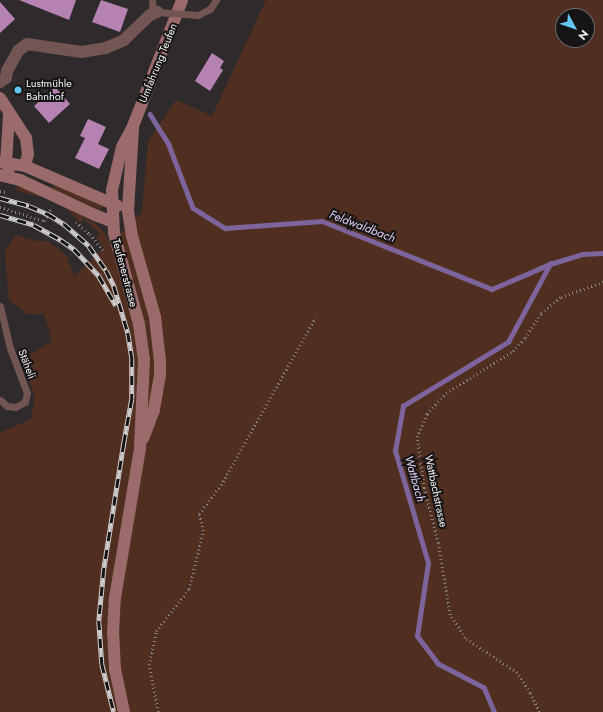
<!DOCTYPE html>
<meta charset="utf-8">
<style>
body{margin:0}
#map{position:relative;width:603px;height:712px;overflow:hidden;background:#2f2b2c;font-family:Jost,sans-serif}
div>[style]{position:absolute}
.green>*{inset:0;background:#502f20}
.stream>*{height:4.5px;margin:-2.25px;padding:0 2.25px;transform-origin:2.25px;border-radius:2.25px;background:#7d649c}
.building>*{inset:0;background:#b582b1}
.path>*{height:2.5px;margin-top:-1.25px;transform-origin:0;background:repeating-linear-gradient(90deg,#868283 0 1px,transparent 0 4px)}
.lane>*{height:7px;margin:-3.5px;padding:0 3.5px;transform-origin:3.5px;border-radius:3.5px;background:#735554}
.street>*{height:12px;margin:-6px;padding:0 6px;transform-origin:6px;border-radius:6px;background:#735554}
.secondary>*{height:12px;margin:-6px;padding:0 6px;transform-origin:6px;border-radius:6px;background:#9a6b6a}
.rail>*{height:4.5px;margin-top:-2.25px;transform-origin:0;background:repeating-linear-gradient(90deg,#161414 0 9px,#cfcccd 0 18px);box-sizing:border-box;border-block:1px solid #cfcccd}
.lane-bridge>*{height:7px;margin:-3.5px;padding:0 3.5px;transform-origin:3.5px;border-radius:3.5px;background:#735554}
.dots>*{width:11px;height:11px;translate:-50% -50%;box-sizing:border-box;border:2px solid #161414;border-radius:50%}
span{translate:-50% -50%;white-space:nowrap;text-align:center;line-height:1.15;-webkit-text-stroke:4px #161414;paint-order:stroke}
.street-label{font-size:11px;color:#f3f0f1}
.poi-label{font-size:11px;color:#f3f0f1}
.left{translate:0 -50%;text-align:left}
.water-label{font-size:12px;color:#dfd1f3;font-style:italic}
.north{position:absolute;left:555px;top:8px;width:40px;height:40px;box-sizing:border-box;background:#161414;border:1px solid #6e6c6c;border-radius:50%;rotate:130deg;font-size:11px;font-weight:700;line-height:16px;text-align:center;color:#f3f0f1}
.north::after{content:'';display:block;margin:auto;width:14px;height:18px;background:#64c5ee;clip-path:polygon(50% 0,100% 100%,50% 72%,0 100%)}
</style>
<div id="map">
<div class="green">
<i style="clip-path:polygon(evenodd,266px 0,603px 0,603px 712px,0 712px,0 438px,1px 432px,31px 419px,35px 398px,25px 368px,27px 356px,52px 341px,44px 314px,27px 314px,9px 300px,5px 252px,16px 235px,36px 241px,48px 241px,67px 256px,74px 276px,104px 248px,96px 238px,100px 234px,84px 219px,80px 223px,66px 207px,96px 224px,104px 232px,110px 243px,142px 213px,148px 141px,176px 100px,212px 116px,266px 0,563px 16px,587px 16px,587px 40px,563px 40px,563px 16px)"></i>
<i style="clip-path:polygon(55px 184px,102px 206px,100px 210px,52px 188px)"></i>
<i style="clip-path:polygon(18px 186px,41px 194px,39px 197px,16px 190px)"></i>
</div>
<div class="stream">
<i style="left:150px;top:114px;width:36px;rotate:58deg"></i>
<i style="left:169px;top:145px;width:67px;rotate:69.1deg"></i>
<i style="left:193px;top:208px;width:38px;rotate:32deg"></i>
<i style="left:225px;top:228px;width:97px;rotate:-4.1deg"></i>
<i style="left:322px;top:221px;width:183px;rotate:21.8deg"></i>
<i style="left:492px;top:289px;width:63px;rotate:-23.3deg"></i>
<i style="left:494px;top:712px;width:26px;rotate:-113deg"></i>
<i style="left:484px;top:688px;width:52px;rotate:-152.4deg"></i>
<i style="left:438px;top:664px;width:35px;rotate:-127deg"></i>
<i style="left:417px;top:636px;width:74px;rotate:-81.4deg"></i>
<i style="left:428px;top:563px;width:117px;rotate:-106.4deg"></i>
<i style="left:395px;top:451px;width:46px;rotate:-79.9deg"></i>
<i style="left:403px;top:406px;width:123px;rotate:-31.4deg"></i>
<i style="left:508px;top:342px;width:89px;rotate:-61.7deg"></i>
<i style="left:550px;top:264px;width:34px;rotate:-17deg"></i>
<i style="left:583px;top:254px;width:20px;rotate:-3deg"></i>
</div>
<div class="building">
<i style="clip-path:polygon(19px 0,76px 0,69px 20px)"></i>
<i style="clip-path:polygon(101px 0,128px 9px,120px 32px,92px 22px)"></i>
<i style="clip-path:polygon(0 2px,15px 19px,0 33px)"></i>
<i style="clip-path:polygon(212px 53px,224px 61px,220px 68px,223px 70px,210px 91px,195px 81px)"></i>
<i style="clip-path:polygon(55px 87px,70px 104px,49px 123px,34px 106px)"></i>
<i style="clip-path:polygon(88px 119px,106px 127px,98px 144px,109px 149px,99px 169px,75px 158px,85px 138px,80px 136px)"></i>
</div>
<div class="path">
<i style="left:0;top:191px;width:6px;rotate:9deg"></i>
<i style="left:0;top:207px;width:46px;rotate:17.7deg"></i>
<i style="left:44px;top:221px;width:14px;rotate:-60deg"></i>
<i style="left:76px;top:222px;width:18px;rotate:41deg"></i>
<i style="left:90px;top:234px;width:22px;rotate:51deg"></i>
<i style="left:158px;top:712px;width:48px;rotate:-100.8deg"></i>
<i style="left:149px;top:665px;width:35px;rotate:-78deg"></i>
<i style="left:156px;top:631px;width:53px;rotate:-51.8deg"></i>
<i style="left:189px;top:589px;width:60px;rotate:-76.4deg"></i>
<i style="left:203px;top:531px;width:17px;rotate:-103deg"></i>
<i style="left:199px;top:514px;width:36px;rotate:-53deg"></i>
<i style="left:221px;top:485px;width:192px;rotate:-60.6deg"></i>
<i style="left:539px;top:712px;width:21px;rotate:-115deg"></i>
<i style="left:530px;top:693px;width:24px;rotate:-123deg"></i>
<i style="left:517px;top:673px;width:63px;rotate:-146.1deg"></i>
<i style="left:465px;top:638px;width:27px;rotate:-123deg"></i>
<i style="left:450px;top:615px;width:73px;rotate:-99.5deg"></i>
<i style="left:438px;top:543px;width:57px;rotate:-104.3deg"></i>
<i style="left:424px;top:488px;width:51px;rotate:-97.8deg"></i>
<i style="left:417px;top:437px;width:25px;rotate:-67deg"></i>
<i style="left:427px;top:414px;width:28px;rotate:-48deg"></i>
<i style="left:446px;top:393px;width:79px;rotate:-32.1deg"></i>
<i style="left:513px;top:351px;width:18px;rotate:-47deg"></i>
<i style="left:525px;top:338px;width:30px;rotate:-57deg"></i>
<i style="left:541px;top:313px;width:26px;rotate:-39deg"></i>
<i style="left:561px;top:297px;width:45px;rotate:-19.7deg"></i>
</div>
<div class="lane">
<i style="left:152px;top:0;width:13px;rotate:86deg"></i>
<i style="left:198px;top:15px;width:13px;rotate:-27deg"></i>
<i style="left:210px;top:9px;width:11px;rotate:-56deg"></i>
<i style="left:0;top:306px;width:43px;rotate:76.6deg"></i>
<i style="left:10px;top:348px;width:48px;rotate:69.3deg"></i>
<i style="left:27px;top:393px;width:9px;rotate:103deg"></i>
<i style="left:25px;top:402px;width:11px;rotate:153deg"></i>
<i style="left:15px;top:407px;width:8px;rotate:-173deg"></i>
<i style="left:7px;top:406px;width:9px;rotate:-139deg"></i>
</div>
<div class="street">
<i style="left:0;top:82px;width:7px;rotate:-34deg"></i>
<i style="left:6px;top:78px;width:7px;rotate:-82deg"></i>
<i style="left:7px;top:71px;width:23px;rotate:-61deg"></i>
<i style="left:18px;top:51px;width:11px;rotate:-38deg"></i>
<i style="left:27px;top:44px;width:55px;rotate:8.4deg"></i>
<i style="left:81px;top:52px;width:25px;rotate:-9deg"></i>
<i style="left:106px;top:48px;width:20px;rotate:-24deg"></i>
<i style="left:124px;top:40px;width:36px;rotate:-44deg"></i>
<i style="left:150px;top:15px;width:8px;rotate:-23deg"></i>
</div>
<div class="secondary">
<i style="left:0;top:98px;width:48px;rotate:57deg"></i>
<i style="left:26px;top:138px;width:16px;rotate:83deg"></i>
<i style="left:28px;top:154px;width:12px;rotate:104deg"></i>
<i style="left:133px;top:129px;width:82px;rotate:93.5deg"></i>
<i style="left:128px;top:211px;width:25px;rotate:81deg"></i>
<i style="left:132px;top:236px;width:84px;rotate:74.1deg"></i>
<i style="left:155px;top:317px;width:44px;rotate:83.5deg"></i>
<i style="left:160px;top:361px;width:14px;rotate:90deg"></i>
<i style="left:160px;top:375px;width:36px;rotate:100deg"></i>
<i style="left:154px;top:410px;width:30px;rotate:111deg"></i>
<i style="left:0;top:162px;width:25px;rotate:9deg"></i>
<i style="left:25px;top:166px;width:101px;rotate:23.3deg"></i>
<i style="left:9px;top:169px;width:7px;rotate:-117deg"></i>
<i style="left:6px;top:163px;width:48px;rotate:-86.4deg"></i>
<i style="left:0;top:175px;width:21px;rotate:14deg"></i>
<i style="left:20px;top:180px;width:83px;rotate:25deg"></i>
<i style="left:95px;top:215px;width:14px;rotate:21deg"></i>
<i style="left:108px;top:220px;width:5px"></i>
<i style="left:124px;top:712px;width:44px;rotate:-101.8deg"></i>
<i style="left:115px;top:669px;width:36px;rotate:-93deg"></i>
<i style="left:113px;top:633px;width:35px;rotate:-87deg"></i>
<i style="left:115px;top:598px;width:152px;rotate:-80.5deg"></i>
<i style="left:140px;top:448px;width:88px;rotate:-87.4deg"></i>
<i style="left:144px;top:360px;width:36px;rotate:-98deg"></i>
<i style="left:139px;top:324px;width:94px;rotate:-105.4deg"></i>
<i style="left:114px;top:233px;width:43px;rotate:-92.7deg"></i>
<i style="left:112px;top:190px;width:44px;rotate:-76.9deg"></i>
<i style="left:122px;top:147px;width:24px;rotate:-62deg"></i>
<i style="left:133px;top:126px;width:135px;rotate:-68.7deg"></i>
</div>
<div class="rail">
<i style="left:0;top:198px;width:30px;rotate:15deg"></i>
<i style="left:29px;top:206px;width:21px;rotate:23deg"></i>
<i style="left:48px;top:214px;width:19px;rotate:32deg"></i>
<i style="left:64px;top:224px;width:33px;rotate:41deg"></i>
<i style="left:89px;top:246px;width:29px;rotate:55deg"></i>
<i style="left:106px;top:270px;width:18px;rotate:63deg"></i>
<i style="left:114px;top:286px;width:49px;rotate:73.4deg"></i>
<i style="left:128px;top:333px;width:25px;rotate:81deg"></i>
<i style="left:132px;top:358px;width:41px;rotate:90deg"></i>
<i style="left:132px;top:399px;width:45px;rotate:100.3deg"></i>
<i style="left:124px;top:443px;width:128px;rotate:99deg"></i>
<i style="left:104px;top:569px;width:52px;rotate:95.5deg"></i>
<i style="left:99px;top:621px;width:43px;rotate:86deg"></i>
<i style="left:102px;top:664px;width:49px;rotate:76deg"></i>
<i style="left:0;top:215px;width:35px;rotate:16deg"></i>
<i style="left:34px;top:225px;width:31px;rotate:29deg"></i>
<i style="left:61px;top:240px;width:16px;rotate:35deg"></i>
<i style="left:74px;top:249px;width:37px;rotate:47deg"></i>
<i style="left:99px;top:276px;width:34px;rotate:60deg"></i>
</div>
<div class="lane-bridge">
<i style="left:157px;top:12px;width:41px;rotate:4.2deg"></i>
</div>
<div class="dots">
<i style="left:18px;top:90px;background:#64c5ee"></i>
</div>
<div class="street-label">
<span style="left:158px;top:63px;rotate:-68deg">Umfahrung Teufen</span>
<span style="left:125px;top:273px;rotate:75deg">Teufenerstrasse</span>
<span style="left:27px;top:364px;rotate:69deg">Stäheli</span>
<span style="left:436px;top:491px;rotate:78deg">Wattbachstrasse</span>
</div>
<div class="poi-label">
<span class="left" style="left:26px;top:90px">Lustmühle<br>Bahnhof</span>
</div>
<div class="water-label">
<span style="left:362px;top:227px;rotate:21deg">Feldwaldbach</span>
<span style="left:414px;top:479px;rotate:74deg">Wattbach</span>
</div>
<div class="north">N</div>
</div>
